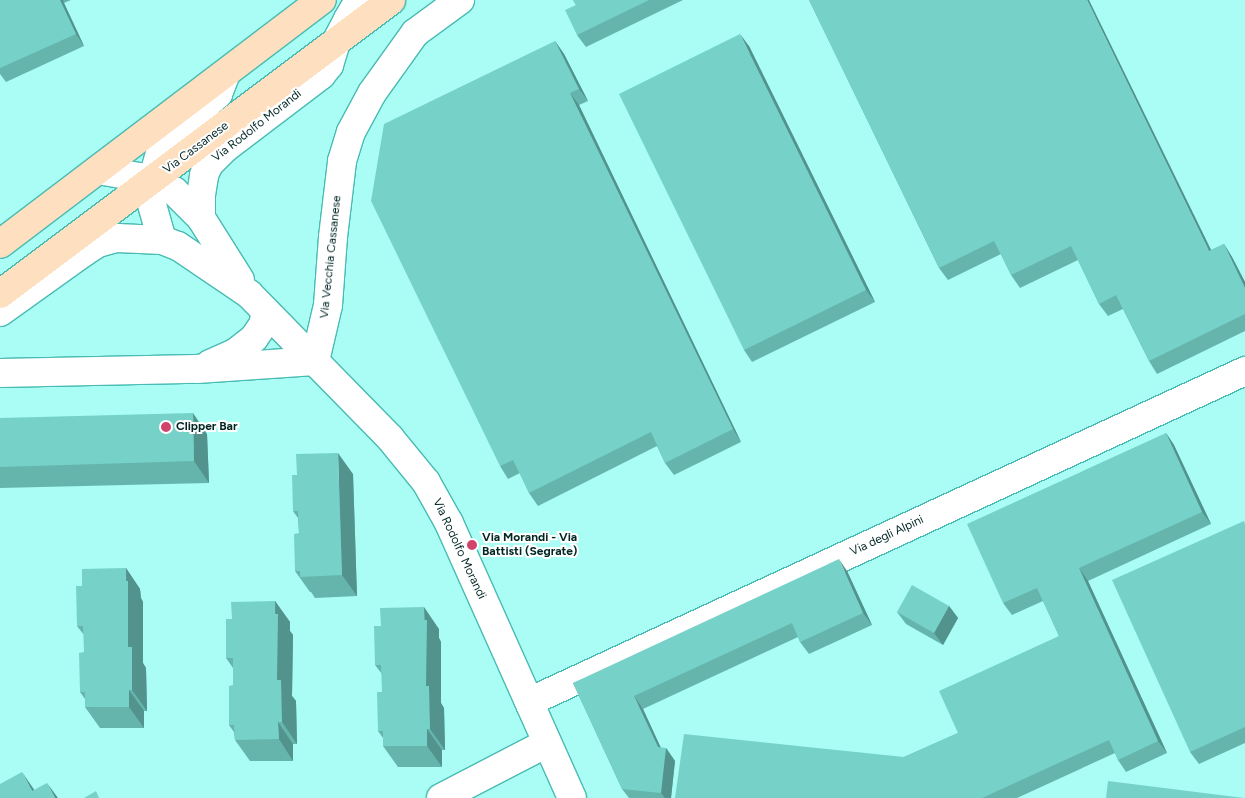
<!DOCTYPE html>
<style>
body{margin:0}
#map{position:relative;width:1245px;height:798px;overflow:hidden;background:#a9fdf4;font-family:Figtree,sans-serif}
div>[style]{position:absolute}
.roads{filter:drop-shadow(1px 0 #49bbb2) drop-shadow(-1px 0 #49bbb2) drop-shadow(0 1px #49bbb2) drop-shadow(0 -1px #49bbb2)}
.street>*{height:28px;margin:-14px;padding:0 14px;transform-origin:14px;border-radius:14px;background:#fff}
.secondary>*{height:28px;margin:-14px;padding:0 14px;transform-origin:14px;border-radius:14px;background:#fff}
.primary>*{height:28px;margin:-14px;padding:0 14px;transform-origin:14px;border-radius:14px;background:#fedfbf}
.wall>*{inset:0;background:#65b5ad}
.shaded-wall>*{inset:0;background:#53938d}
.building>*{inset:0;background:#76d2c9}
.dots>*{width:14px;height:14px;translate:-50% -50%;box-sizing:border-box;border:2px solid #fff;border-radius:50%}
span{translate:-50% -50%;white-space:nowrap;text-align:center;line-height:1.15;-webkit-text-stroke:4px #fff;paint-order:stroke}
.street-label{font-size:12px;color:#012624}
.poi-label{font-size:12px;color:#012624;font-weight:700}
.left{translate:0 -50%;text-align:left}
</style>
<div id="map">
<div class="roads">
<div class="street">
<i style="left:210px;top:364px;width:27px;rotate:-24deg"></i>
<i style="left:235px;top:353px;width:24px;rotate:-38deg"></i>
<i style="left:254px;top:338px;width:16px;rotate:-55deg"></i>
<i style="left:263px;top:325px;width:13px;rotate:-77deg"></i>
<i style="left:0;top:373px;width:197px;rotate:-1.2deg"></i>
<i style="left:197px;top:369px;width:118px;rotate:-3.9deg"></i>
<i style="left:315px;top:361px;width:57px;rotate:-76.9deg"></i>
<i style="left:328px;top:305px;width:68px;rotate:-85.8deg"></i>
<i style="left:333px;top:237px;width:77px;rotate:-83.2deg"></i>
<i style="left:342px;top:161px;width:30px;rotate:-73deg"></i>
<i style="left:351px;top:132px;width:44px;rotate:-61.7deg"></i>
<i style="left:372px;top:93px;width:74px;rotate:-54.4deg"></i>
<i style="left:415px;top:33px;width:56px;rotate:-36.3deg"></i>
<i style="left:529px;top:702px;width:789px;rotate:-24.81deg"></i>
<i style="left:441px;top:798px;width:119px;rotate:-27.4deg"></i>
</div>
<div class="secondary">
<i style="left:98px;top:170px;width:42px;rotate:9.7deg"></i>
<i style="left:139px;top:177px;width:38px;rotate:22deg"></i>
<i style="left:174px;top:191px;width:38px;rotate:45deg"></i>
<i style="left:201px;top:218px;width:73px;rotate:57.8deg"></i>
<i style="left:201px;top:218px;width:23px;rotate:-90deg"></i>
<i style="left:201px;top:195px;width:20px;rotate:-81deg"></i>
<i style="left:204px;top:175px;width:12px;rotate:-66deg"></i>
<i style="left:209px;top:164px;width:23px;rotate:-45deg"></i>
<i style="left:225px;top:148px;width:121px;rotate:-37.2deg"></i>
<i style="left:321px;top:75px;width:13px;rotate:-51deg"></i>
<i style="left:329px;top:65px;width:24px;rotate:-73deg"></i>
<i style="left:336px;top:42px;width:26px;rotate:-62deg"></i>
<i style="left:348px;top:19px;width:12px;rotate:-59deg"></i>
<i style="left:354px;top:9px;width:13px;rotate:-42deg"></i>
<i style="left:162px;top:240px;width:41px;rotate:-105.8deg"></i>
<i style="left:151px;top:201px;width:20px;rotate:-87deg"></i>
<i style="left:152px;top:181px;width:32px;rotate:-74deg"></i>
<i style="left:161px;top:150px;width:14px;rotate:-56deg"></i>
<i style="left:169px;top:138px;width:66px;rotate:-41.9deg"></i>
<i style="left:218px;top:94px;width:22px;rotate:-69deg"></i>
<i style="left:0;top:312px;width:103px;rotate:-35.5deg"></i>
<i style="left:84px;top:252px;width:17px;rotate:-33deg"></i>
<i style="left:98px;top:243px;width:20px;rotate:-15deg"></i>
<i style="left:117px;top:238px;width:45px;rotate:2.5deg"></i>
<i style="left:162px;top:240px;width:17px;rotate:21deg"></i>
<i style="left:178px;top:246px;width:86px;rotate:34.1deg"></i>
<i style="left:249px;top:294px;width:202px;rotate:45.6deg"></i>
<i style="left:390px;top:438px;width:57px;rotate:50.7deg"></i>
<i style="left:426px;top:482px;width:47px;rotate:60.7deg"></i>
<i style="left:449px;top:523px;width:301px;rotate:65.9deg"></i>
</div>
<div class="primary">
<i style="left:0;top:244px;width:404px;rotate:-37.2deg"></i>
<i style="left:0;top:294px;width:489px;rotate:-36.9deg"></i>
</div>
</div>
<div class="wall">
<i style="clip-path:polygon(0 0,71px 0,64px 3px,84px 46px,6px 82px,0 74px)"></i>
<i style="clip-path:polygon(573px 0,683px 0,586px 47px,577px 35px,576px 5px)"></i>
<i style="clip-path:polygon(809px 0,1211px 250px,1224px 244px,1232px 257px,1245px 282px,1245px 331px,1157px 374px,1149px 361px,1123px 309px,1108px 316px,1099px 304px,1078px 260px,1020px 288px,1011px 275px,1001px 254px,948px 280px,939px 268px)"></i>
<i style="clip-path:polygon(555px 41px,564px 54px,588px 101px,579px 105px,741px 442px,674px 475px,665px 463px,657px 446px,538px 506px,529px 493px,520px 473px,508px 479px,500px 466px)"></i>
<i style="clip-path:polygon(749px 46px,875px 302px,752px 362px,744px 350px)"></i>
<i style="clip-path:polygon(0 418px,207px 434px,209px 483px,0 488px)"></i>
<i style="clip-path:polygon(1166px 433px,1174px 445px,1211px 524px,1088px 581px,1167px 753px,1126px 772px,1118px 760px,1115px 753px,1017px 798px,675px 798px,904px 757px,958px 733px,1059px 636px,1043px 601px,1012px 615px,1003px 603px)"></i>
<i style="clip-path:polygon(353px 474px,357px 596px,315px 598px,311px 592px,310px 592px,295px 571px,299px 533px,298px 518px,293px 511px)"></i>
<i style="clip-path:polygon(1245px 523px,1245px 743px,1199px 764px,1190px 752px)"></i>
<i style="clip-path:polygon(126px 568px,140px 589px,141px 598px,143px 602px,143px 663px,146px 668px,147px 711px,144px 711px,144px 728px,100px 728px,85px 707px,85px 699px,80px 692px,84px 652px,84px 635px,77px 626px,82px 586px)"></i>
<i style="clip-path:polygon(847px 571px,872px 625px,809px 654px,800px 642px,798px 637px,643px 709px,661px 748px,666px 748px,675px 761px,671px 798px,629px 798px,622px 789px,573px 683px)"></i>
<i style="clip-path:polygon(275px 601px,290px 622px,290px 631px,293px 635px,292px 696px,296px 701px,297px 744px,293px 744px,293px 761px,250px 761px,235px 740px,234px 732px,229px 725px,233px 685px,233px 668px,226px 658px,232px 619px)"></i>
<i style="clip-path:polygon(949px 606px,958px 618px,943px 645px,906px 624px,897px 612px)"></i>
<i style="clip-path:polygon(439px 629px,439px 638px,441px 642px,441px 703px,444px 708px,445px 750px,442px 750px,442px 767px,398px 767px,383px 746px,383px 738px,378px 731px,382px 692px,382px 674px,375px 665px)"></i>
</div>
<div class="shaded-wall">
<i style="clip-path:polygon(60px 0,63px 0,64px 3px,84px 46px,76px 34px)"></i>
<i style="clip-path:polygon(1087px 0,1089px 0,1218px 264px,1209px 251px)"></i>
<i style="clip-path:polygon(740px 34px,749px 46px,875px 302px,866px 290px)"></i>
<i style="clip-path:polygon(555px 41px,564px 54px,588px 101px,579px 89px)"></i>
<i style="clip-path:polygon(570px 93px,579px 105px,741px 442px,733px 429px)"></i>
<i style="clip-path:polygon(1224px 244px,1232px 257px,1245px 282px,1245px 288px)"></i>
<i style="clip-path:polygon(193px 413px,207px 434px,209px 483px,194px 461px)"></i>
<i style="clip-path:polygon(1166px 433px,1174px 445px,1211px 524px,1202px 512px)"></i>
<i style="clip-path:polygon(338px 453px,353px 474px,357px 596px,342px 575px)"></i>
<i style="clip-path:polygon(839px 559px,847px 571px,872px 625px,863px 613px)"></i>
<i style="clip-path:polygon(126px 568px,140px 589px,141px 598px,143px 602px,143px 663px,146px 668px,147px 711px,132px 690px,128px 647px)"></i>
<i style="clip-path:polygon(1079px 568px,1088px 581px,1167px 753px,1158px 741px)"></i>
<i style="clip-path:polygon(275px 601px,290px 622px,290px 631px,293px 635px,292px 696px,296px 701px,297px 744px,282px 722px,277px 680px)"></i>
<i style="clip-path:polygon(949px 606px,958px 618px,943px 645px,934px 633px)"></i>
<i style="clip-path:polygon(424px 607px,439px 629px,439px 638px,441px 642px,441px 703px,444px 708px,445px 750px,430px 729px,426px 686px)"></i>
<i style="clip-path:polygon(129px 690px,144px 711px,144px 728px,129px 707px)"></i>
<i style="clip-path:polygon(634px 696px,643px 709px,665px 757px,666px 748px,675px 761px,671px 798px,665px 798px,661px 793px,658px 747px)"></i>
<i style="clip-path:polygon(278px 722px,293px 744px,293px 761px,279px 739px)"></i>
<i style="clip-path:polygon(427px 729px,442px 750px,442px 767px,427px 746px)"></i>
<i style="clip-path:polygon(22px 772px,33px 788px,39px 798px,32px 791px)"></i>
<i style="clip-path:polygon(47px 783px,58px 798px,55px 798px)"></i>
</div>
<div class="building">
<i style="clip-path:polygon(0 0,60px 0,76px 34px,0 68px)"></i>
<i style="clip-path:polygon(573px 0,649px 0,577px 35px,565px 10px,576px 5px)"></i>
<i style="clip-path:polygon(809px 0,1087px 0,1209px 251px,1224px 244px,1245px 288px,1245px 314px,1149px 361px,1116px 295px,1099px 304px,1071px 246px,1011px 275px,994px 241px,939px 268px)"></i>
<i style="clip-path:polygon(740px 34px,866px 290px,744px 350px,619px 94px)"></i>
<i style="clip-path:polygon(555px 41px,579px 89px,570px 93px,733px 429px,665px 463px,651px 432px,529px 493px,513px 460px,500px 466px,371px 201px,384px 124px)"></i>
<i style="clip-path:polygon(193px 413px,194px 461px,0 467px,0 418px)"></i>
<i style="clip-path:polygon(1166px 433px,1202px 512px,1079px 568px,1158px 741px,1118px 760px,1109px 740px,982px 798px,675px 798px,684px 734px,904px 757px,958px 733px,939px 691px,1059px 636px,1037px 588px,1003px 603px,967px 524px)"></i>
<i style="clip-path:polygon(338px 453px,342px 575px,300px 577px,300px 571px,295px 571px,294px 534px,299px 533px,298px 511px,293px 511px,292px 475px,297px 475px,296px 454px)"></i>
<i style="clip-path:polygon(1244px 521px,1245px 524px,1245px 727px,1190px 752px,1112px 580px)"></i>
<i style="clip-path:polygon(839px 559px,863px 613px,800px 642px,792px 623px,634px 696px,658px 747px,666px 748px,661px 793px,622px 789px,573px 683px)"></i>
<i style="clip-path:polygon(126px 568px,126px 581px,128px 581px,128px 647px,132px 647px,132px 690px,129px 690px,129px 707px,85px 707px,85px 692px,80px 692px,79px 653px,84px 652px,83px 626px,77px 626px,76px 586px,82px 586px,82px 569px)"></i>
<i style="clip-path:polygon(912px 585px,949px 606px,934px 633px,897px 612px)"></i>
<i style="clip-path:polygon(275px 601px,275px 614px,278px 614px,277px 680px,281px 680px,282px 722px,278px 722px,279px 739px,235px 740px,234px 725px,229px 725px,229px 686px,233px 685px,233px 658px,226px 658px,226px 619px,232px 619px,231px 602px)"></i>
<i style="clip-path:polygon(424px 607px,424px 620px,427px 620px,426px 686px,429px 686px,430px 729px,427px 729px,427px 746px,383px 746px,383px 731px,378px 731px,377px 692px,382px 692px,381px 665px,375px 665px,374px 626px,381px 626px,380px 608px)"></i>
<i style="clip-path:polygon(22px 772px,32px 791px,47px 783px,55px 798px,0 798px,0 784px)"></i>
<i style="clip-path:polygon(1108px 781px,1244px 798px,1106px 798px)"></i>
<i style="clip-path:polygon(96px 791px,99px 798px,84px 798px)"></i>
</div>
<div class="dots">
<i style="left:166px;top:427px;background:#d2436c"></i>
<i style="left:472px;top:545px;background:#d2436c"></i>
</div>
<div class="street-label">
<span style="left:257px;top:126px;rotate:-38deg">Via Rodolfo Morandi</span>
<span style="left:196px;top:148px;rotate:-37deg">Via Cassanese</span>
<span style="left:331px;top:257px;rotate:-84deg">Via Vecchia Cassanese</span>
<span style="left:887px;top:536px;rotate:-25deg">Via degli Alpini</span>
<span style="left:459px;top:549px;rotate:65deg">Via Rodolfo Morandi</span>
</div>
<div class="poi-label">
<span class="left" style="left:176px;top:427px">Clipper Bar</span>
<span class="left" style="left:482px;top:545px">Via Morandi - Via<br>Battisti (Segrate)</span>
</div>
</div>
